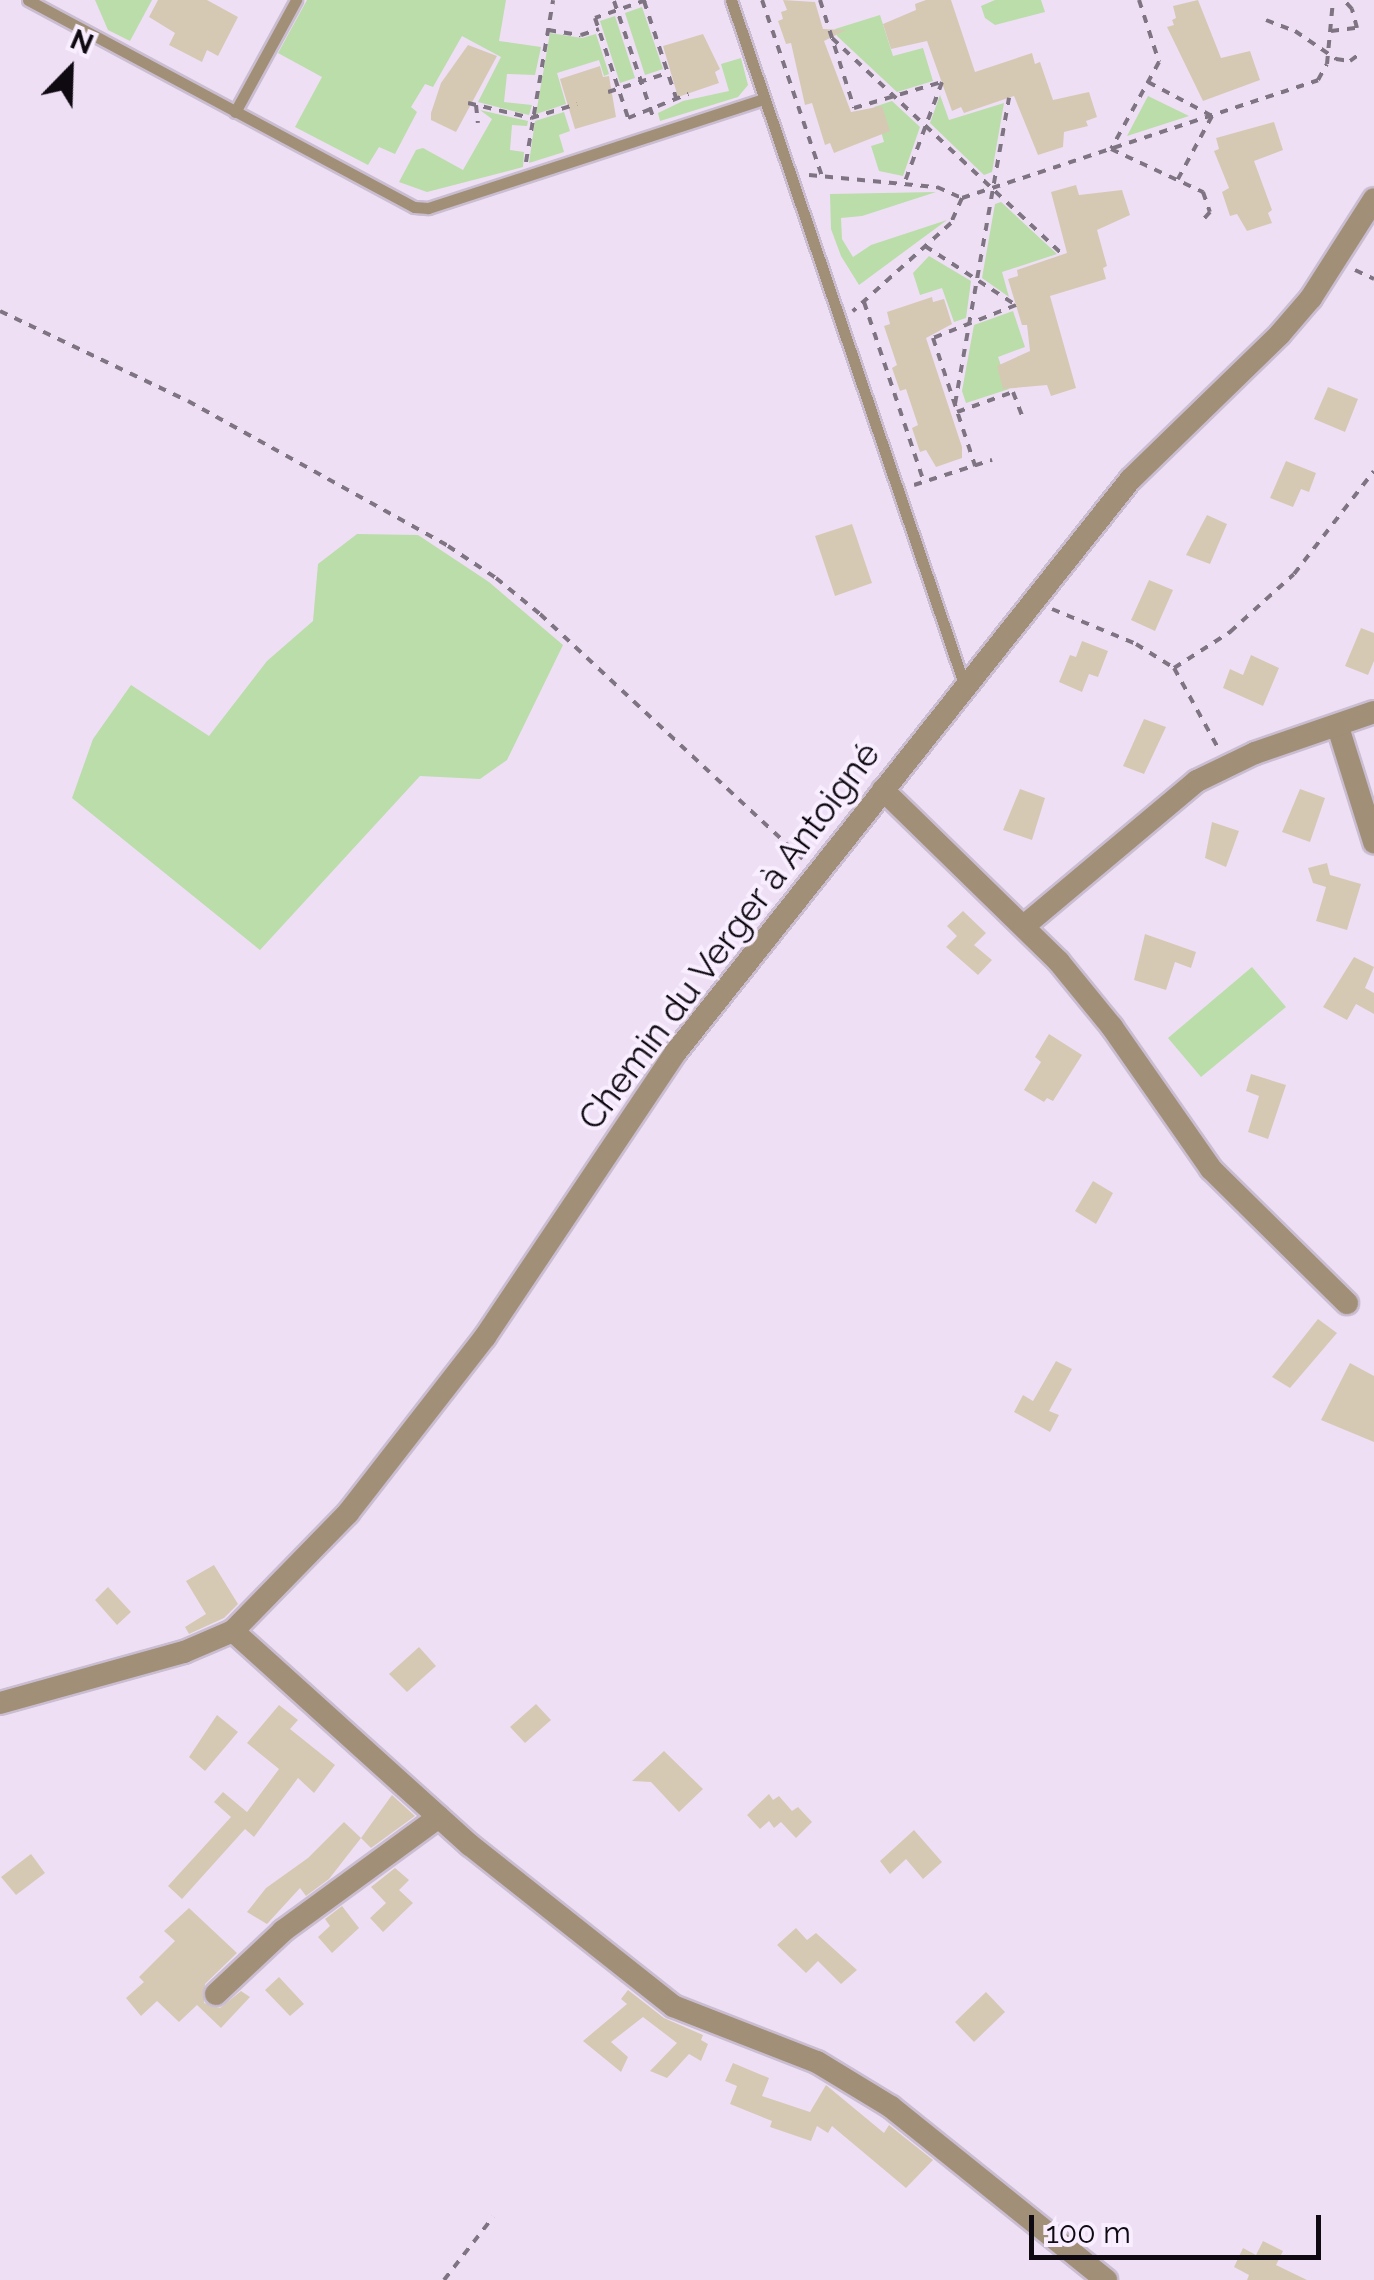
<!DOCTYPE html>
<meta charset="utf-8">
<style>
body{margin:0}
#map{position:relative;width:1374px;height:2280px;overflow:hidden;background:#eedff5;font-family:Raleway,sans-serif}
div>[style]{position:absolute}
.green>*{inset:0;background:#baddaa}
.building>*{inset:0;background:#d6c9b4}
.path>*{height:4px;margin-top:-2px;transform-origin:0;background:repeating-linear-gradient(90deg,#7e7482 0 8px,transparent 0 16px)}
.roads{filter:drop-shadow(2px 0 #cabdd1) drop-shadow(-2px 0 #cabdd1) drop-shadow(0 2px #cabdd1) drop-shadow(0 -2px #cabdd1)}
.service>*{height:11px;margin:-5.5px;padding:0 5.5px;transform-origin:5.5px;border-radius:5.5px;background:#a18f77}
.minor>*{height:22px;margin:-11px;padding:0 11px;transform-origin:11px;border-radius:11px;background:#a18f77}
span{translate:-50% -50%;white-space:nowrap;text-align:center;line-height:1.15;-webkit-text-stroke:8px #f9eeff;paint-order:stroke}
.street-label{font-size:35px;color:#0f0a11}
.north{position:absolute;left:20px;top:20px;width:100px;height:100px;-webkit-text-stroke:8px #f9eeff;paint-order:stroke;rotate:23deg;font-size:28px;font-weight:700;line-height:40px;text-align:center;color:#0f0a11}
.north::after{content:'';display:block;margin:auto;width:35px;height:45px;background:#0f0a11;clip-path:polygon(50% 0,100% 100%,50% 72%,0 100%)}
.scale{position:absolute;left:1029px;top:2215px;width:292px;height:45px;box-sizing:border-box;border:5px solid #0f0a11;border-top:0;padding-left:12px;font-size:30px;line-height:35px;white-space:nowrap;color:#0f0a11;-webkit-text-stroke:8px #f9eeff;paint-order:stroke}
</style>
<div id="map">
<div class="green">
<i style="clip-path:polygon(95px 0,152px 0,130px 41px,108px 30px)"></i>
<i style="clip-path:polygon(307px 0,506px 0,499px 41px,541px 47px,535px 75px,507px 74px,504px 102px,532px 105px,529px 115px,478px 102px,501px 57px,462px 36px,433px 87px,425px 84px,411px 107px,417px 112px,395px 154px,379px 147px,368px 165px,295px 127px,322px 77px,278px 53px)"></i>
<i style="clip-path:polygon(995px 0,1041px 0,1045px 12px,995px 25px,985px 18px,981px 6px)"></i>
<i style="clip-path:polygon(642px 7px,663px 69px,645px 75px,625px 13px)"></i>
<i style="clip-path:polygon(880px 15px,893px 56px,923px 48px,933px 81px,897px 92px,837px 36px,835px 29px)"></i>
<i style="clip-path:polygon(615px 16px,635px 78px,620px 83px,600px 21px)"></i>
<i style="clip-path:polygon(550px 33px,582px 38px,596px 34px,609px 74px,604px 76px,599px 60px,557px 73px,566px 104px,536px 114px)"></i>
<i style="clip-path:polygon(741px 58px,748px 85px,738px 97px,660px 121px,658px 113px,683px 101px,729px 91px,721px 64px)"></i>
<i style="clip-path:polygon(940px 95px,949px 120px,1004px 103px,992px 172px,984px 175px,930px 123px)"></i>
<i style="clip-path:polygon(1148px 96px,1189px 116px,1127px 136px)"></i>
<i style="clip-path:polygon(892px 101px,920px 127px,903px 176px,879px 171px,871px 146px,884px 142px,874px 107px)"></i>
<i style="clip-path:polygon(480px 110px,528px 121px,527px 126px,512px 125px,510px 150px,524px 152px,523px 167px,427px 192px,399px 182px,416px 150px,423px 148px,463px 170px,492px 119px)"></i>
<i style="clip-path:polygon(564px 112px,570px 131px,559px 135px,564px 152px,529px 163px,535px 121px)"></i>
<i style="clip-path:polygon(936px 192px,862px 216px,841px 218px,842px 239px,853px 257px,871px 245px,947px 220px,859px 285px,841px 256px,831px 229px,830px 194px)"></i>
<i style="clip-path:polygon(1001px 202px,1057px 254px,1002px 272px,1009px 297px,982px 278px,995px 204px)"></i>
<i style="clip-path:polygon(929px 256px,971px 281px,966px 318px,954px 322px,942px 288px,920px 295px,913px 273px)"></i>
<i style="clip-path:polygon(1013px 311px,1025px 347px,998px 357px,1009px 389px,966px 403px,962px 391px,974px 325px)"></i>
<i style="clip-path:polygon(357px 534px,418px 535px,489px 582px,563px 645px,507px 760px,480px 779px,420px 776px,260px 950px,72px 798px,93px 739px,131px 685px,209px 736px,267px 661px,313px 621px,318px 564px)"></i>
<i style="clip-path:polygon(1252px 967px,1286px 1007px,1201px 1077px,1168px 1038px)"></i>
</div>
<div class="building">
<i style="clip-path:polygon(158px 0,207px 0,238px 17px,218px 56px,207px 50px,202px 62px,169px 45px,175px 33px,149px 17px)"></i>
<i style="clip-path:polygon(783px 0,815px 2px,823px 29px,846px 30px,824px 41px,851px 112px,882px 106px,890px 131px,834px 153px,830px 143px,825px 145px,812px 103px,805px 105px,791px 43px,786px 44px,778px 21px,783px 19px,781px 12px,787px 10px)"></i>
<i style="clip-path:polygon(926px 0,951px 0,975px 72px,1032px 53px,1035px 64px,1040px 62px,1053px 100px,1089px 92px,1097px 117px,1086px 121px,1088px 126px,1064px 132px,1063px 147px,1038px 155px,1014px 96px,964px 113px,961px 107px,952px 111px,927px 41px,891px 49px,883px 24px,916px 10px,915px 4px)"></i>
<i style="clip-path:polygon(1198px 0,1221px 58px,1250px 51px,1260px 80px,1203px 101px,1167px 27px,1174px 25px,1172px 20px,1176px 18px,1173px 6px)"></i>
<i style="clip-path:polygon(703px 34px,720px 69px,715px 72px,719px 83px,678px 97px,663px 46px)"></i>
<i style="clip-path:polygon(468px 45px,497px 56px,456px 132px,431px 120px,431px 113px,441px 83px)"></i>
<i style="clip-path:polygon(600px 66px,603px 77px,609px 76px,616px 117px,575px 129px,560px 79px)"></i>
<i style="clip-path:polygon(1274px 122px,1283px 150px,1254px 161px,1272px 210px,1268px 213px,1272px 223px,1247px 231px,1237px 214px,1230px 216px,1222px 192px,1229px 188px,1214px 151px,1219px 149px,1216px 138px)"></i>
<i style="clip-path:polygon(1076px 185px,1079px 195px,1122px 190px,1130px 215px,1097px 230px,1107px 266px,1103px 268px,1106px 279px,1050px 296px,1076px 388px,1051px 396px,1047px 385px,1003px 389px,997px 366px,1030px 351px,1027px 325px,1022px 325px,1008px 279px,1018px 276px,1017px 270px,1067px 253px,1051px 192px)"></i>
<i style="clip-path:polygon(932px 297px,933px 302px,944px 299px,952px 324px,926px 338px,962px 447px,962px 458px,936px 467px,926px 450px,920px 452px,912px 428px,918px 425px,906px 389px,900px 391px,892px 368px,897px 365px,884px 326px,890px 324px,887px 312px)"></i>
<i style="clip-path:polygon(1328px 387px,1358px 399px,1345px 432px,1314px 419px)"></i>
<i style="clip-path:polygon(1286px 461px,1316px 473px,1309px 492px,1301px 489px,1293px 507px,1270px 498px)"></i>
<i style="clip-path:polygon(1207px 515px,1227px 524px,1210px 564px,1186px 555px)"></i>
<i style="clip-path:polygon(852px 524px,872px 583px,835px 596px,815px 536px)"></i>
<i style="clip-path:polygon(1149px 580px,1173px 590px,1155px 631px,1131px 620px)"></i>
<i style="clip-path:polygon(1361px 628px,1374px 633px,1374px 661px,1368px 675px,1345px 666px)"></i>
<i style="clip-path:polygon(1082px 641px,1108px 651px,1098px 677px,1089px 674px,1082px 692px,1059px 682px,1070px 655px,1076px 657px)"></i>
<i style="clip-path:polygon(1251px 655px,1279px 668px,1263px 706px,1223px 688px,1230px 669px,1243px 675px)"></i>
<i style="clip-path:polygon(1144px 719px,1166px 727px,1144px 774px,1123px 766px)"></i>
<i style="clip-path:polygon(1020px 789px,1045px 798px,1032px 840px,1003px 830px)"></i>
<i style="clip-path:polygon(1300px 789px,1325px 798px,1310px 842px,1282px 832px)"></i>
<i style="clip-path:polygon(1212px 822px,1239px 831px,1226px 867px,1205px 858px)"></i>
<i style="clip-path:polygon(1327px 863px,1330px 875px,1361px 884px,1347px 930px,1316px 921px,1326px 887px,1313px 883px,1308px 868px)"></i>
<i style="clip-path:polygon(963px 911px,986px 933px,974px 945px,992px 960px,978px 975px,946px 947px,957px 936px,947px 926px)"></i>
<i style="clip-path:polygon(1145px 934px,1196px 952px,1191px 968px,1175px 962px,1166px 990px,1134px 980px)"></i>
<i style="clip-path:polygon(1354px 957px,1374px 967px,1365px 988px,1374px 993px,1374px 1014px,1356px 1004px,1347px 1020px,1323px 1007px)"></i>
<i style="clip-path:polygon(1049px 1034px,1082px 1055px,1053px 1101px,1047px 1098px,1044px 1102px,1024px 1090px,1041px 1062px,1035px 1057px)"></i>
<i style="clip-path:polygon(1251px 1074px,1286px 1085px,1268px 1139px,1248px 1132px,1259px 1096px,1246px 1091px)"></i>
<i style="clip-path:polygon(1093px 1181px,1113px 1193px,1096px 1224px,1075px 1211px)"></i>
<i style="clip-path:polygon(1318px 1319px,1337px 1333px,1290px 1388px,1272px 1377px)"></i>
<i style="clip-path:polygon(1056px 1361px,1072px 1369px,1049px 1411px,1059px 1415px,1050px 1432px,1014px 1412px,1023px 1395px,1033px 1401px)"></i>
<i style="clip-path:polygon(1350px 1363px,1374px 1376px,1374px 1442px,1321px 1420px)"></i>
<i style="clip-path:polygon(214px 1565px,238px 1604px,224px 1618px,189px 1634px,185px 1627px,206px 1614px,186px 1581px)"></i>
<i style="clip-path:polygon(108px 1587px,131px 1612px,117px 1625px,95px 1600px)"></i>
<i style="clip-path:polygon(419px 1647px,436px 1666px,407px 1692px,389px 1674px)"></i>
<i style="clip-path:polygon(536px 1704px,551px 1720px,525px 1743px,510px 1727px)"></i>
<i style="clip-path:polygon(279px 1705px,298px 1720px,290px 1729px,335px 1765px,314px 1793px,298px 1778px,254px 1837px,245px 1829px,182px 1899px,168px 1886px,231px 1817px,214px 1802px,223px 1792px,247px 1812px,279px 1769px,247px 1743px)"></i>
<i style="clip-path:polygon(217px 1715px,238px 1732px,205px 1771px,189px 1757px)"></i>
<i style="clip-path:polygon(664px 1751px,703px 1789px,679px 1812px,651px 1782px,632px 1781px)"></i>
<i style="clip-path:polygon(769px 1794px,773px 1800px,779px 1796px,792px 1811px,798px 1807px,812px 1822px,796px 1838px,781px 1822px,774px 1828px,769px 1821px,760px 1829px,747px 1815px)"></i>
<i style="clip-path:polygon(392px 1795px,415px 1816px,371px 1848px,361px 1838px)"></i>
<i style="clip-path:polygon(344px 1822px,361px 1838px,329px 1879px,306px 1896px,300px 1888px,267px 1924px,247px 1912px,266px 1888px,308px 1858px)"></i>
<i style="clip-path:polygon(914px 1830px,942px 1862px,923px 1879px,906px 1859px,890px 1874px,880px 1861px)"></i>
<i style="clip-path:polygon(31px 1854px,45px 1873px,16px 1895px,1px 1877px)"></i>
<i style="clip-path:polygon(395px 1868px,409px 1880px,399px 1890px,413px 1903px,383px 1932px,370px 1918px,386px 1903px,371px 1887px)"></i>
<i style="clip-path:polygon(342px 1906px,359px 1928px,332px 1953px,318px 1937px,330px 1926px,325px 1919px)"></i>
<i style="clip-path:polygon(189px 1908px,237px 1953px,205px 1984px,204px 2003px,220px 2008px,241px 1991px,250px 1997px,221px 2028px,197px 2005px,179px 2022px,157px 2001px,141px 2016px,126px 1998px,144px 1982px,139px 1977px,175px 1941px,164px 1931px)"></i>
<i style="clip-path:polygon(796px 1928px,807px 1940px,816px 1933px,857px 1970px,841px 1984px,818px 1961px,806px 1973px,777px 1945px)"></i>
<i style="clip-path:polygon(279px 1977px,304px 2004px,290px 2016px,265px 1990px)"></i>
<i style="clip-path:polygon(628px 1990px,664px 2018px,703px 2035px,701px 2040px,708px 2044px,701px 2061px,689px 2054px,667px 2078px,650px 2071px,677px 2043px,643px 2017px,611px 2042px,628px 2057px,621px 2072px,583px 2041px,627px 2004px,621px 1999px)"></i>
<i style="clip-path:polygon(986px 1992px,1005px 2012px,974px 2042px,955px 2022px)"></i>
<i style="clip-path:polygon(733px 2063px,769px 2078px,762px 2096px,810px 2112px,826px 2085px,884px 2133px,889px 2125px,933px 2160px,906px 2188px,832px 2126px,828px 2133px,817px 2126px,811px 2141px,770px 2127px,772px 2121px,730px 2104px,737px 2086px,725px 2081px)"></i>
<i style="clip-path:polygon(1263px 2241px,1283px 2251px,1276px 2265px,1307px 2280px,1247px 2280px,1249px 2275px,1234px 2267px,1243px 2248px,1256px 2255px)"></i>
</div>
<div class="path">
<i style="left:646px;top:0;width:54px;rotate:160.6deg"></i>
<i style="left:595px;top:18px;width:105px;rotate:71.7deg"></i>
<i style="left:628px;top:118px;width:65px;rotate:-21.8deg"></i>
<i style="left:762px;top:0;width:186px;rotate:71.2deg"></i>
<i style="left:820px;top:0;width:113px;rotate:72.5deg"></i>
<i style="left:854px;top:108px;width:92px;rotate:-16.5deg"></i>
<i style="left:942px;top:82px;width:109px;rotate:110.4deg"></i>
<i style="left:1139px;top:0;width:65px;rotate:72.1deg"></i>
<i style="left:1159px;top:62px;width:99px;rotate:118.9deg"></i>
<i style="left:1111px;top:149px;width:102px;rotate:25.1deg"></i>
<i style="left:1203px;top:192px;width:21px;rotate:71deg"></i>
<i style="left:1210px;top:212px;width:12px;rotate:132deg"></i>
<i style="left:614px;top:1px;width:126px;rotate:71.4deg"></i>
<i style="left:644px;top:1px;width:105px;rotate:71.7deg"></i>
<i style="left:1266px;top:20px;width:31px;rotate:21deg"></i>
<i style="left:1295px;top:31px;width:50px;rotate:34.3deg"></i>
<i style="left:1336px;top:59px;width:14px;rotate:8deg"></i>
<i style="left:1350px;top:61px;width:9px;rotate:-36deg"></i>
<i style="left:548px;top:30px;width:33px;rotate:9deg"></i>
<i style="left:581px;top:35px;width:19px;rotate:-18deg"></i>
<i style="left:1331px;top:31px;width:26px;rotate:-7deg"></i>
<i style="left:1357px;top:28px;width:20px;rotate:-105deg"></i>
<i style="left:1352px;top:9px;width:12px;rotate:-132deg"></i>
<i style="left:832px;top:38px;width:317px;rotate:43.2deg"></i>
<i style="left:1148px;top:82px;width:72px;rotate:28deg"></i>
<i style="left:1212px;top:116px;width:72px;rotate:118.4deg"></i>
<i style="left:608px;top:92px;width:63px;rotate:-17.6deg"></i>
<i style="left:468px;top:103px;width:65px;rotate:13.4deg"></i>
<i style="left:531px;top:118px;width:48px;rotate:-16.9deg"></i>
<i style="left:476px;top:105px;width:18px;rotate:84deg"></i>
<i style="left:526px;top:162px;width:164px;rotate:-80.5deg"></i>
<i style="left:809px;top:175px;width:129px;rotate:5.4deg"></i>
<i style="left:937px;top:187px;width:27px;rotate:24deg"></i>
<i style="left:962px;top:198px;width:27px;rotate:114deg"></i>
<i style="left:951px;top:223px;width:132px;rotate:138.1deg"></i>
<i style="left:962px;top:198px;width:375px;rotate:-18.3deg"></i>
<i style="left:1318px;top:80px;width:18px;rotate:-61deg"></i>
<i style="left:1327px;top:64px;width:64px;rotate:-84.6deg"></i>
<i style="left:925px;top:246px;width:108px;rotate:33deg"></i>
<i style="left:1016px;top:305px;width:89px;rotate:158.3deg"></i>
<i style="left:933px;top:338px;width:135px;rotate:71.8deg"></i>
<i style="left:1355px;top:270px;width:21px;rotate:25deg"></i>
<i style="left:864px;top:302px;width:190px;rotate:71.6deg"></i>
<i style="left:0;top:311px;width:208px;rotate:25.6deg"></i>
<i style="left:188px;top:401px;width:298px;rotate:29.1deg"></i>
<i style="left:448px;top:546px;width:58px;rotate:33.7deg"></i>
<i style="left:496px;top:578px;width:57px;rotate:39.3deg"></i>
<i style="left:540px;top:614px;width:359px;rotate:43deg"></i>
<i style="left:955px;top:404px;width:311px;rotate:-80deg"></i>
<i style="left:957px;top:412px;width:59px;rotate:-19.7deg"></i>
<i style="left:1013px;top:392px;width:31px;rotate:69deg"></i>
<i style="left:914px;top:485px;width:82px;rotate:-17.8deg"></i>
<i style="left:1052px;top:609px;width:91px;rotate:22.6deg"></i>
<i style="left:1136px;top:644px;width:45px;rotate:32.3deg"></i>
<i style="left:1174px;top:668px;width:89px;rotate:61.1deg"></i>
<i style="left:1174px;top:668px;width:67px;rotate:-32.7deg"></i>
<i style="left:1230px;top:632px;width:86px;rotate:-42.2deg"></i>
<i style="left:1294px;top:574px;width:130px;rotate:-52.2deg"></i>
<i style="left:444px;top:2280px;width:80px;rotate:-52.1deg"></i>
</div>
<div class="roads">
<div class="service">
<i style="left:28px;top:0;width:438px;rotate:28.2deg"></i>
<i style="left:414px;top:207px;width:14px;rotate:4deg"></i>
<i style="left:428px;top:208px;width:353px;rotate:-18deg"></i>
<i style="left:731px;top:0;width:726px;rotate:71.19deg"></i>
<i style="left:235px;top:112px;width:128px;rotate:-61.4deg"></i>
</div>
<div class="minor">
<i style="left:1338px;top:727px;width:121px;rotate:72.6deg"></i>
<i style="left:883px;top:790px;width:246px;rotate:44.3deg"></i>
<i style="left:1059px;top:962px;width:84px;rotate:50.8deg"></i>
<i style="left:1112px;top:1027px;width:173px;rotate:55.1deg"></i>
<i style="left:1211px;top:1169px;width:191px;rotate:44.6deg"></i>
<i style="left:1024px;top:926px;width:226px;rotate:-40deg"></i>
<i style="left:1197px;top:781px;width:64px;rotate:-25.8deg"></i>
<i style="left:1255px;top:753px;width:126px;rotate:-19deg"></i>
<i style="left:233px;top:1631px;width:319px;rotate:42.1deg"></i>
<i style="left:470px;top:1845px;width:259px;rotate:38.4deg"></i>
<i style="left:673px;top:2006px;width:155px;rotate:21.3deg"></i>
<i style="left:817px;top:2062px;width:87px;rotate:31.3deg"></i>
<i style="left:891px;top:2107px;width:276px;rotate:38.8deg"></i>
<i style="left:0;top:1703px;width:191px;rotate:-15.5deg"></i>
<i style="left:184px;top:1652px;width:53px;rotate:-23.2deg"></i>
<i style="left:233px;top:1631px;width:165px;rotate:-45.7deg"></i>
<i style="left:348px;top:1513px;width:223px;rotate:-52.1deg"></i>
<i style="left:485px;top:1337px;width:343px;rotate:-56.2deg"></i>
<i style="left:676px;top:1052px;width:730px;rotate:-51.56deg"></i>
<i style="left:1130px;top:480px;width:209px;rotate:-44.2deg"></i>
<i style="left:1280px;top:334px;width:48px;rotate:-49.3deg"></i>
<i style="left:1311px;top:298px;width:117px;rotate:-57.5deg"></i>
<i style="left:216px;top:1994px;width:92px;rotate:-43.2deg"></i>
<i style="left:283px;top:1931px;width:193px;rotate:-36.2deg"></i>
</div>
</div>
<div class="street-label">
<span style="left:729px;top:936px;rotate:-53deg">Chemin du Verger à Antoigné</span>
</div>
<div class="north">N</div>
<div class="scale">100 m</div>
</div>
